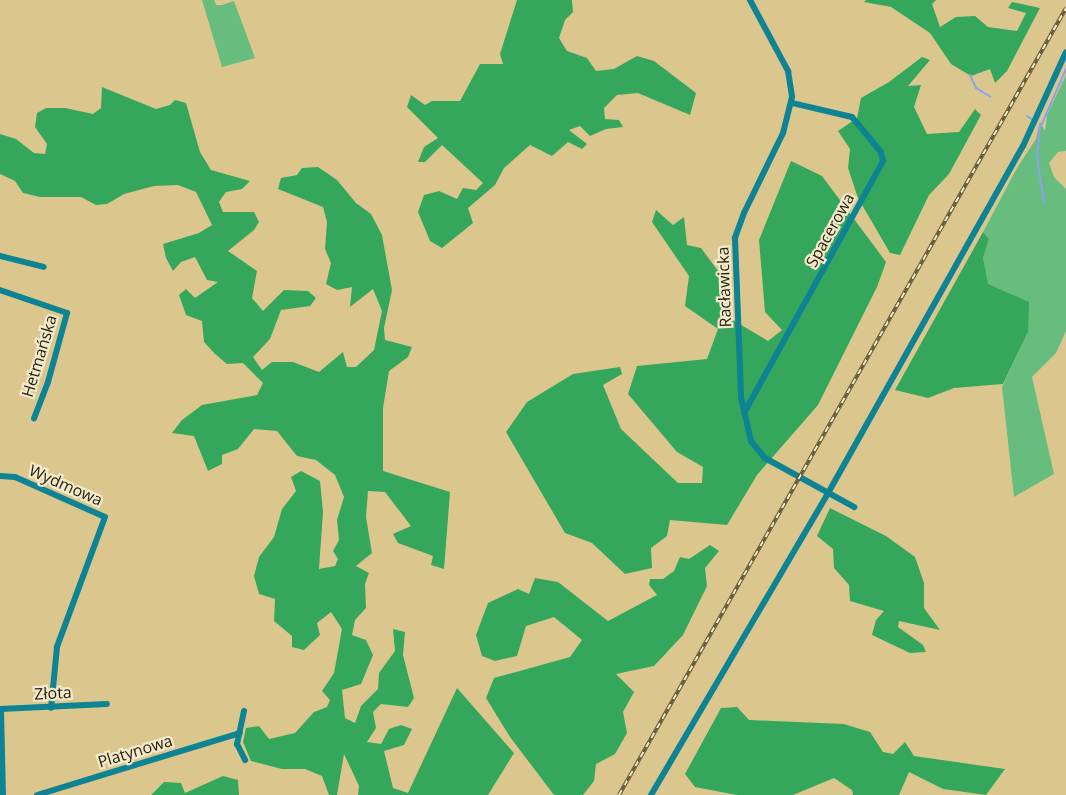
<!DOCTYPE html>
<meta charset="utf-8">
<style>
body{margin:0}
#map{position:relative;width:1066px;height:795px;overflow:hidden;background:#dbc78e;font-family:"Open Sans",sans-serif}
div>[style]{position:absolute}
.green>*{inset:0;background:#66bd7d}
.forest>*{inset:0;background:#35a75c}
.stream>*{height:2px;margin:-1px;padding:0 1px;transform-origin:1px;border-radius:1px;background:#8aa1f2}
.minor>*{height:6px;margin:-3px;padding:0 3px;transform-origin:3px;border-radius:3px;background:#0d8394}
.rail>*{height:4px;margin-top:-2px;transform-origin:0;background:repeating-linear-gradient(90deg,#f3e9cc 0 5.5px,#645835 0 11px);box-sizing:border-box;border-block:1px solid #645835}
span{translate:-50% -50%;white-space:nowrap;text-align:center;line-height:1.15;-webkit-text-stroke:4.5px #f3e9cc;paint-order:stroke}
.street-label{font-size:16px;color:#261e07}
</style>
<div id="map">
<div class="green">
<i style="clip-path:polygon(202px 0,214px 0,216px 5px,222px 5px,234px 1px,255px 58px,222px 67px)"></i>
<i style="clip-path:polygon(1066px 75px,1066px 151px,1058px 152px,1049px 163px,1054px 177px,1066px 189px,1066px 331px,1056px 353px,1032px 377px,1054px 474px,1014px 497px,1002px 387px,1028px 332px,986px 284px,983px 258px,989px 239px,983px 232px,1017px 168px,1036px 139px,1040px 122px,1045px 131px,1047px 115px)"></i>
</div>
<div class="forest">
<i style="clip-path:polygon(517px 0,572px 0,573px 12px,565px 20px,559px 38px,567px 51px,587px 58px,596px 71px,614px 69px,637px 56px,654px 61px,696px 93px,690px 115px,638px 93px,617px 95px,604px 108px,605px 119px,619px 120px,623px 127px,606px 129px,590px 136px,580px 126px,569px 130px,587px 144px,582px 149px,568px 142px,552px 156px,530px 145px,504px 168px,495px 185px,468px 208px,473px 223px,442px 248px,430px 241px,418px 212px,424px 195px,439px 191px,457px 199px,463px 188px,476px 190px,483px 183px,442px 145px,425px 162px,418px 162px,424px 147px,438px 138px,407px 107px,411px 95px,425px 105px,432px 101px,460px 101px,480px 64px,503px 64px,500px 54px)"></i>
<i style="clip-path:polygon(866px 0,936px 0,932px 4px,940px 27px,956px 17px,975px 16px,988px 27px,1017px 31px,1026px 13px,1008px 8px,1012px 2px,1040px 8px,1007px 71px,995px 83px,990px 69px,971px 76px,951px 64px,930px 33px,891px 7px,864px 2px)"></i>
<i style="clip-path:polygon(922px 57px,930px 60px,908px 86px,921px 85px,914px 107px,927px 134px,959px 132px,975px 109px,981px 115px,949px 174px,929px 195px,900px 255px,890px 253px,858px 198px,848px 168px,850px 149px,838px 131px,857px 118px,861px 98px,889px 82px)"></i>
<i style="clip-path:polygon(102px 87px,156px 109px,170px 105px,175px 100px,186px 103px,200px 152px,211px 170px,250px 181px,242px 189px,226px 192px,219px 202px,223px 212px,254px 212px,259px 222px,254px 230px,228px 251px,257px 271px,252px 298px,263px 311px,284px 290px,308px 291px,316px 298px,310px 306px,281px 310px,270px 339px,253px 357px,262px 370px,272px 362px,293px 362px,319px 372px,343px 352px,347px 367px,356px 367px,374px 350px,382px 311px,373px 289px,350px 307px,352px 287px,337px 290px,326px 284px,331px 263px,325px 249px,327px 222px,323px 207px,278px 189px,281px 178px,297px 175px,302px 168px,318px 167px,337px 180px,356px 203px,371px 214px,382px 235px,392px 290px,384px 328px,385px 340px,412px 347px,408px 357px,389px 371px,383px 408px,383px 471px,450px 492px,444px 569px,431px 565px,433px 556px,398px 543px,393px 534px,411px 526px,385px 492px,368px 491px,366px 517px,372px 553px,356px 566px,369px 573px,365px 584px,366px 608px,355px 620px,352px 635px,366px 640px,373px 655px,361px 684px,342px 690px,345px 718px,355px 723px,361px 706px,378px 689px,379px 673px,395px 651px,393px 629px,405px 632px,403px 655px,414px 698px,408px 707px,381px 704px,373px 712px,376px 728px,367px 742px,381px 744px,389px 729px,401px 725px,412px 729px,404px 745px,384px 751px,393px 788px,408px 793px,457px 688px,514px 753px,488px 795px,358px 795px,359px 786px,344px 754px,337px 795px,329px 795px,322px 776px,305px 769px,282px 769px,251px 761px,243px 742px,246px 728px,259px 726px,269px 739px,295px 733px,314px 712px,327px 707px,330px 700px,322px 691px,334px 673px,342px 629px,331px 612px,317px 623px,320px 635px,304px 650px,292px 647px,292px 636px,274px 621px,275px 599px,259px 594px,254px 576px,259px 557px,274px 537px,282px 509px,296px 491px,291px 477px,301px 471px,320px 481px,323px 512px,319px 569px,335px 566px,338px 559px,333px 551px,339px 540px,337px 520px,344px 497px,335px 475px,316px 460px,297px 456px,277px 431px,254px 429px,238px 449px,222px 455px,222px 464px,208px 471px,194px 436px,172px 433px,182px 420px,202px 405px,257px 395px,263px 383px,243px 363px,227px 364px,215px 354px,204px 342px,202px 321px,186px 315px,179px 295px,186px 289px,195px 298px,218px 282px,207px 280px,195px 257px,181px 262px,173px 271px,166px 258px,163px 244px,199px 233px,212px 225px,196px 192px,178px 185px,154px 186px,124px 194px,107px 204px,96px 205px,81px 197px,40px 197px,23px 193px,15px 181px,0 174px,0 134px,16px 139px,34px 153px,45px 154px,47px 144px,35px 127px,37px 113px,46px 108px,65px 108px,93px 114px,101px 108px)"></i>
<i style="clip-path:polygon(791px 161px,822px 176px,886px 262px,877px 287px,818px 405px,757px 475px,727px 525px,670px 520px,667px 536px,651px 548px,652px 568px,625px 574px,592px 543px,565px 533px,506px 432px,527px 402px,573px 374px,620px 367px,622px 374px,603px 385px,621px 429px,678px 483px,702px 483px,703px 467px,677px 452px,628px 394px,637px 366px,707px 359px,718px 329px,685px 306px,689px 276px,652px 222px,656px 210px,673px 225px,684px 217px,687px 245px,701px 248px,721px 275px,721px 313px,768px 341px,782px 330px,765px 312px,759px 240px)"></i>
<i style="clip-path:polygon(983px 232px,989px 239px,983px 258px,988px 284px,1029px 302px,1028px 332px,1003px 384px,954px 388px,928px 398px,895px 390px)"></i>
<i style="clip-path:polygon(830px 508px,886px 536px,915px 557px,924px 583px,924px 608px,940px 630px,899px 621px,898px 627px,923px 645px,926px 652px,910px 653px,872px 635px,876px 620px,884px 611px,850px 601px,849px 585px,834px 568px,833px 549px,817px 536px)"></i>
<i style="clip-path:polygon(710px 545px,719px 551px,705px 568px,707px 586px,683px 635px,654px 666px,616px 674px,634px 692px,623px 712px,627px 733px,615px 754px,596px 764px,594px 781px,583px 795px,554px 795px,510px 737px,486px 698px,494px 678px,570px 657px,582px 640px,554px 617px,526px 626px,517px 656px,495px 661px,482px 656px,476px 635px,488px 603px,518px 589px,529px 594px,535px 578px,558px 582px,608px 621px,657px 595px,649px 585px,650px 579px,663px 579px,674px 571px,680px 557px,689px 559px)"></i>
<i style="clip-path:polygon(737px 707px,749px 720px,844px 724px,870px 732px,883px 752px,893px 754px,905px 742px,914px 756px,1005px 769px,986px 795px,943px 789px,909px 772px,899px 795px,853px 795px,852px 790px,834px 778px,793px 795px,737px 795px,695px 787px,685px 774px,721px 708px)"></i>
<i style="clip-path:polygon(223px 776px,238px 780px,239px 795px,151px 795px,164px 782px,181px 783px,185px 793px)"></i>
</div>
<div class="stream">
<i style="left:970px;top:75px;width:14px;rotate:65deg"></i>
<i style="left:976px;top:88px;width:17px;rotate:31deg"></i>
<i style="left:1027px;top:116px;width:7px;rotate:34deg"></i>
<i style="left:1040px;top:124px;width:34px;rotate:95deg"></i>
<i style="left:1037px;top:158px;width:45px;rotate:81deg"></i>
<i style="left:1041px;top:126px;width:62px;rotate:-66.3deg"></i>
</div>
<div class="minor">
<i style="left:750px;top:0;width:81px;rotate:61.8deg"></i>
<i style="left:788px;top:71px;width:26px;rotate:81deg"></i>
<i style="left:792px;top:97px;width:37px;rotate:104deg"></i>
<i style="left:783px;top:133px;width:89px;rotate:116deg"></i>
<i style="left:744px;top:213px;width:27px;rotate:110deg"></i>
<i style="left:735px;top:238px;width:159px;rotate:87.8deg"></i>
<i style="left:741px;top:397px;width:45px;rotate:77.2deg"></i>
<i style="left:751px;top:441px;width:22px;rotate:51deg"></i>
<i style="left:765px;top:458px;width:102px;rotate:28.8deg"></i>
<i style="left:0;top:256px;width:45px;rotate:14deg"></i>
<i style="left:0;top:290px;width:71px;rotate:18.9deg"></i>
<i style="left:67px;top:313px;width:72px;rotate:105.4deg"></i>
<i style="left:48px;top:382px;width:39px;rotate:111deg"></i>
<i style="left:744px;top:413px;width:288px;rotate:-61.1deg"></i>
<i style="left:883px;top:161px;width:9px;rotate:-103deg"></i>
<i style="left:881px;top:152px;width:45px;rotate:-129.6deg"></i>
<i style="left:852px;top:117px;width:62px;rotate:-166.9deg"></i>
<i style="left:0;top:476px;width:15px;rotate:4deg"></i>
<i style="left:15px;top:477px;width:98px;rotate:24deg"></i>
<i style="left:105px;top:517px;width:139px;rotate:110.3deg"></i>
<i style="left:57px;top:647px;width:61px;rotate:95.6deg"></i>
<i style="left:0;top:709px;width:107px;rotate:-2.7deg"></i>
<i style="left:1px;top:709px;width:86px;rotate:88.7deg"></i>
<i style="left:244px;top:711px;width:34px;rotate:102deg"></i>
<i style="left:237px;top:744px;width:18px;rotate:63deg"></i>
<i style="left:37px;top:795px;width:212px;rotate:-17deg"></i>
<i style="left:651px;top:795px;width:348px;rotate:-59.6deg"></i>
<i style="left:827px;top:495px;width:400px;rotate:-60.7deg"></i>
<i style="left:1023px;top:146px;width:103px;rotate:-65.4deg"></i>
</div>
<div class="rail">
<i style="left:619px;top:795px;width:905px;rotate:-60.4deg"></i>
</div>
<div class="street-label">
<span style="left:830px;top:230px;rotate:-61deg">Spacerowa</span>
<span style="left:724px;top:287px;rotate:-92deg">Racławicka</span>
<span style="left:39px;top:356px;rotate:-73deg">Hetmańska</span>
<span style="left:66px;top:485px;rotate:24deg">Wydmowa</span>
<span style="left:53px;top:693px;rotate:-3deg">Złota</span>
<span style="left:135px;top:751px;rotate:-17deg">Platynowa</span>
</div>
</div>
